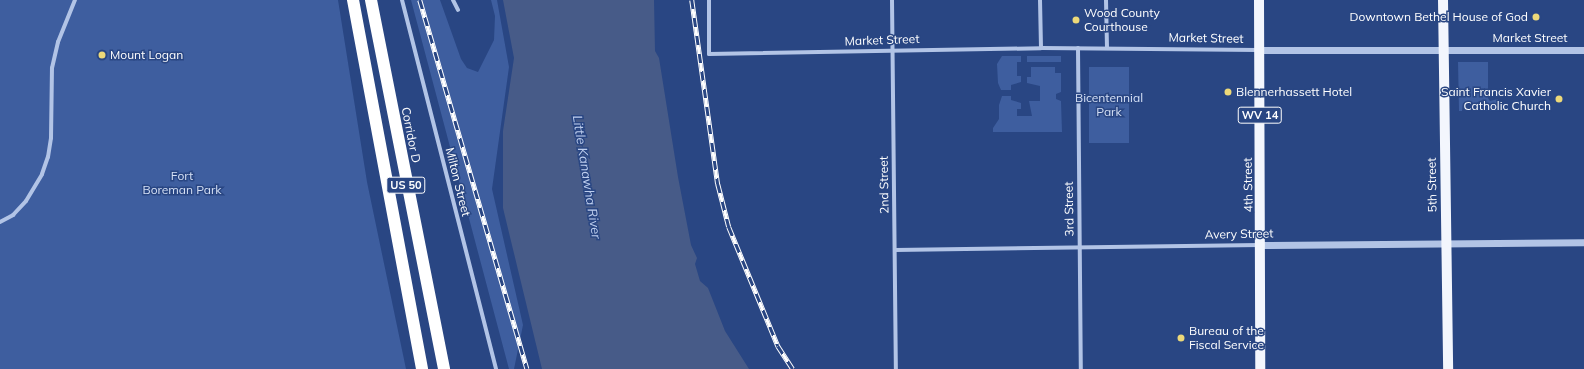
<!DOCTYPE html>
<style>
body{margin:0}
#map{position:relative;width:1584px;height:369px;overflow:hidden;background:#294683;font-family:Mulish,sans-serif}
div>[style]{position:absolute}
.green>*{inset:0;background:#3e5e9f}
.water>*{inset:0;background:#475b88}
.minor>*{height:4px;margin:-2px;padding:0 2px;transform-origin:2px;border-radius:2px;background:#b2c4e6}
.tertiary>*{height:7px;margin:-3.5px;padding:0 3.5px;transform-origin:3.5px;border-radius:3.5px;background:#b2c4e6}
.primary>*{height:10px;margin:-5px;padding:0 5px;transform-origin:5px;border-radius:5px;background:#f3f6fd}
.motorway>*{height:12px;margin:-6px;padding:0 6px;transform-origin:6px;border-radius:6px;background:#fff}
.rail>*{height:4.5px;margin-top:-2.25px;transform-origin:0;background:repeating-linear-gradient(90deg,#294683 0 9px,#fff 0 18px);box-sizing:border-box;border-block:1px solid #fff}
.dots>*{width:11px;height:11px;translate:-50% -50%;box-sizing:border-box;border:2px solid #294683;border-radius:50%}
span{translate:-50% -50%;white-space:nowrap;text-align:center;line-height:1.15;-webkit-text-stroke:3px #294683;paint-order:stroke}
.shield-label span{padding:1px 3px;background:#294683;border:1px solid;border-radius:3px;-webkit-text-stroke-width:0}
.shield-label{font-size:11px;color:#fff;font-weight:700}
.poi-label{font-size:12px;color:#fff}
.left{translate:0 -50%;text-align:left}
.right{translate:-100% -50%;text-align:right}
.street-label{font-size:12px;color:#fff}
.park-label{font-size:12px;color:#d5e0f5}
.water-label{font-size:13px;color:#beceee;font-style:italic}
</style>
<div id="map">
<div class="green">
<i style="clip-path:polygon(0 0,338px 0,367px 182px,406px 369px,0 369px)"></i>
<i style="clip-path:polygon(411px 0,440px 0,461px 59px,467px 68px,478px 72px,494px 40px,495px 16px,491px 0,497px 0,509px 67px,492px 189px,523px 325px,514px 369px,509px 369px)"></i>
<i style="clip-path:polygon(1002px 56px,1021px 56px,1021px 62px,1017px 62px,1017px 76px,1021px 76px,1021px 82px,1011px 85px,1011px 90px,1001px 90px,998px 83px,997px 64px)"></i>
<i style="clip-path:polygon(1027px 56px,1061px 56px,1061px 62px,1027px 62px)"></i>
<i style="clip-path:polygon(1458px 62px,1488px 62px,1488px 98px,1490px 101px,1498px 99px,1498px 111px,1485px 111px,1484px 103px,1463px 103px,1462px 111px,1459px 111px)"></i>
<i style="clip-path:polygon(1031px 67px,1055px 67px,1055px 73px,1061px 73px,1061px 92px,1056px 94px,1056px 99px,1061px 101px,1062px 132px,993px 132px,993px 128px,999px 119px,999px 105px,1002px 96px,1011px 96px,1011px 100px,1021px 103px,1021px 109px,1017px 109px,1017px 116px,1032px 116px,1029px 101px,1040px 101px,1040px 86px,1027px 83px,1027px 77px,1031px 77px)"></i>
<i style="clip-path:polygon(1089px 67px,1129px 67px,1129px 143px,1089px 143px)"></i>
</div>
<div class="water">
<i style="clip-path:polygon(503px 0,654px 0,655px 51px,659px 58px,678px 177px,691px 245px,697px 258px,695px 264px,700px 281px,708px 288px,725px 331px,749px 369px,542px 369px,503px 208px,503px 131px,514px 58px)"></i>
</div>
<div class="minor">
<i style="left:402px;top:0;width:381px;rotate:75.7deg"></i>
<i style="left:453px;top:0;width:11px;rotate:63deg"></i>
<i style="left:709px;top:0;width:54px;rotate:90deg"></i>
<i style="left:709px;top:54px;width:332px;rotate:-1deg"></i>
<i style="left:1041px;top:48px;width:217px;rotate:0.5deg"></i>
<i style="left:892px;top:0;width:369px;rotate:89.4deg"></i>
<i style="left:1040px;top:0;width:48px;rotate:88.8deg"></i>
<i style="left:1106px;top:0;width:48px;rotate:88.8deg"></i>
<i style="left:1078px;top:48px;width:321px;rotate:89.5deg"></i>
<i style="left:0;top:222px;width:15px;rotate:-28deg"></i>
<i style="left:13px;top:215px;width:19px;rotate:-47deg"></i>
<i style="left:26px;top:201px;width:31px;rotate:-59deg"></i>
<i style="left:42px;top:174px;width:18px;rotate:-71deg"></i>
<i style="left:48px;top:157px;width:19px;rotate:-81deg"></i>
<i style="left:51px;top:138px;width:70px;rotate:-89.2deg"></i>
<i style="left:52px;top:68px;width:27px;rotate:-77deg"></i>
<i style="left:58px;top:42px;width:45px;rotate:-68deg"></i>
<i style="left:895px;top:250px;width:365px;rotate:-0.8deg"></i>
</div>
<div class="tertiary">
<i style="left:1260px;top:50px;width:324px"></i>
<i style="left:1261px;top:245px;width:323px;rotate:-0.5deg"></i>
</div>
<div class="primary">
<i style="left:1259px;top:0;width:369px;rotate:89.8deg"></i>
<i style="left:1443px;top:0;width:369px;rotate:89.2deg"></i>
</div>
<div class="motorway">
<i style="left:353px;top:0;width:375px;rotate:79.4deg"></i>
<i style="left:371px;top:0;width:376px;rotate:78.8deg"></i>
</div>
<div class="rail">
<i style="left:420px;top:0;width:384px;rotate:73.8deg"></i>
<i style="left:692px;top:0;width:186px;rotate:82deg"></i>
<i style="left:718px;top:184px;width:44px;rotate:75.7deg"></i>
<i style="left:729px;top:227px;width:129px;rotate:67.6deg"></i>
<i style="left:778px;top:346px;width:27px;rotate:57deg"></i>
</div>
<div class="dots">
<i style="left:1536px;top:17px;background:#edd979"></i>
<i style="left:1076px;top:20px;background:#edd979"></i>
<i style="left:102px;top:55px;background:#edd979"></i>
<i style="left:1228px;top:92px;background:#edd979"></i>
<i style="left:1559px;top:99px;background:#edd979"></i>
<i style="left:1181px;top:338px;background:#edd979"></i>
</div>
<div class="shield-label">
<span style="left:1260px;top:115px">WV 14</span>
<span style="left:406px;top:185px">US 50</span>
</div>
<div class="poi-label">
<span class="left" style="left:1084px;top:20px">Wood County<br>Courthouse</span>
<span class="right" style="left:1528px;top:17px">Downtown Bethel House of God</span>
<span class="left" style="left:110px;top:55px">Mount Logan</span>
<span class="left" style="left:1236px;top:92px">Blennerhassett Hotel</span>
<span class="right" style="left:1551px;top:99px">Saint Francis Xavier<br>Catholic Church</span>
<span class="left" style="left:1189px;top:338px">Bureau of the<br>Fiscal Service</span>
</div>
<div class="street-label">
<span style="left:1206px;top:38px;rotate:1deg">Market Street</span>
<span style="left:1530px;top:38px">Market Street</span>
<span style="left:882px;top:40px;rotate:-2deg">Market Street</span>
<span style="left:411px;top:135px;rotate:79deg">Corridor D</span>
<span style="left:458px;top:182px;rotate:76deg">Milton Street</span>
<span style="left:884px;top:185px;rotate:-91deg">2nd Street</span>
<span style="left:1248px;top:185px;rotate:-91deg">4th Street</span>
<span style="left:1432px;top:185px;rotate:-91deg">5th Street</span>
<span style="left:1069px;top:209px;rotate:-91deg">3rd Street</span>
<span style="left:1239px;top:234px;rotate:-1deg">Avery Street</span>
</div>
<div class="park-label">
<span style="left:1109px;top:105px">Bicentennial<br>Park</span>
<span style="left:182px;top:183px">Fort<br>Boreman Park</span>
</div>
<div class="water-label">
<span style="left:587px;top:177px;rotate:81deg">Little Kanawha River</span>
</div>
</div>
